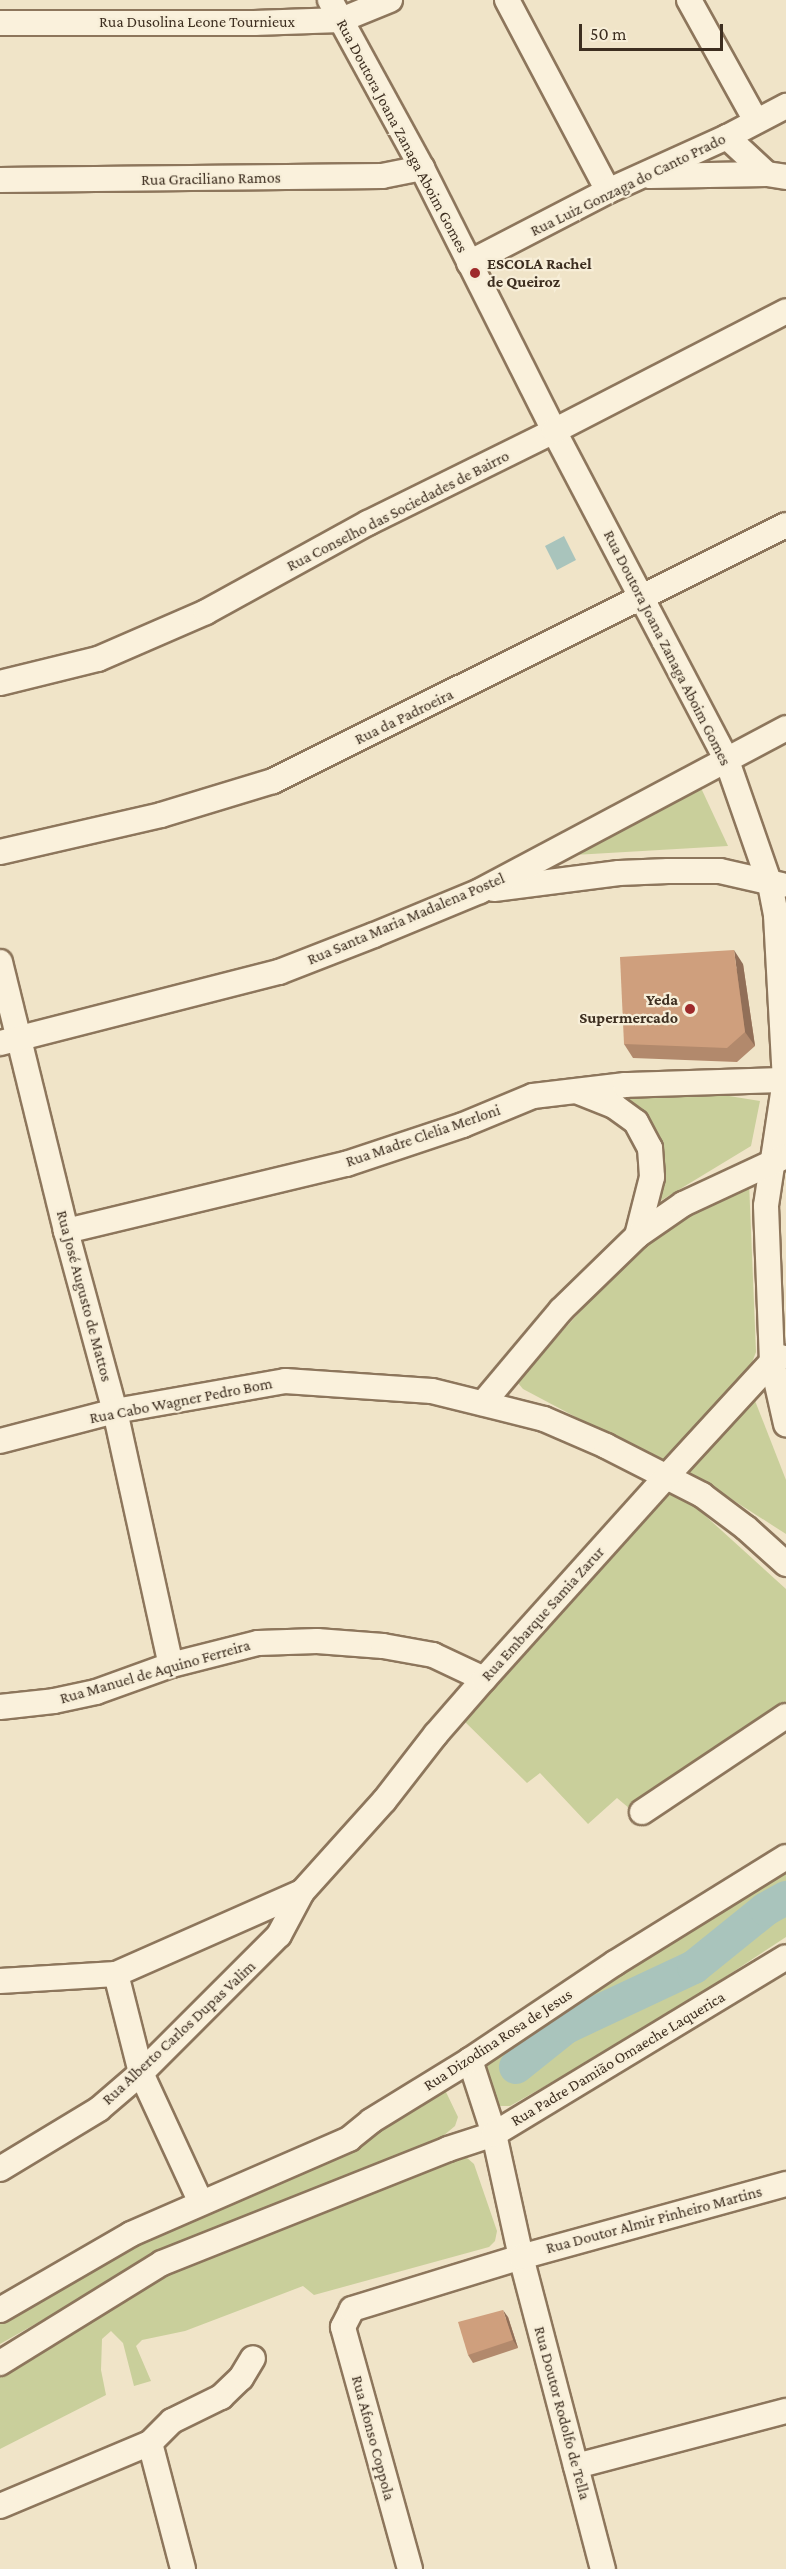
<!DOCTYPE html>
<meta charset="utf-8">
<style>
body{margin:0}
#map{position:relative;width:786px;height:2569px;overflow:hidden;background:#f0e4c8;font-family:"Crimson Pro",serif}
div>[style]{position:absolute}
.green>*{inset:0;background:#c9cf9b}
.water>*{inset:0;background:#a9c4bc}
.river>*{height:34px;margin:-17px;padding:0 17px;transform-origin:17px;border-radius:17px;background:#a9c4bc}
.roads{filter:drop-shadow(2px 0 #8d765c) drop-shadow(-2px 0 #8d765c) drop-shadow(0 2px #8d765c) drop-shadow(0 -2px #8d765c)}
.minor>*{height:24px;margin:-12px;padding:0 12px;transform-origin:12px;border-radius:12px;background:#faf1dc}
.wall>*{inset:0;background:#b2896c}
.shaded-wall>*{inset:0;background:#916f58}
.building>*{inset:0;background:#cf9f7d}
.dots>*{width:16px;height:16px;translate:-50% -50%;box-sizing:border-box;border:3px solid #f7eed8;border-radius:50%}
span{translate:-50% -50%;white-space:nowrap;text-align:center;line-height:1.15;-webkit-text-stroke:4.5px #f7eed8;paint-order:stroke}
.street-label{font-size:16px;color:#3d2e20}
.poi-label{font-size:16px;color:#3d2e20;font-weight:700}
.left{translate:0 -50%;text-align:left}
.right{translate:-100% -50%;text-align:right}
.scale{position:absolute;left:579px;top:24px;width:144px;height:27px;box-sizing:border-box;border:3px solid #3d2e20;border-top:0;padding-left:8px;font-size:18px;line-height:21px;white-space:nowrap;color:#3d2e20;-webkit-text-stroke:4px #f7eed8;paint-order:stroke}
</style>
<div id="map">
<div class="green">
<i style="clip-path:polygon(695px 775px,728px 846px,574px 855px)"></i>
<i style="clip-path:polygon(698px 1091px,760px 1101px,751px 1146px,657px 1203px,659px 1158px,608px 1092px)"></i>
<i style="clip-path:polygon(749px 1182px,756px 1352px,750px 1368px,670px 1460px,663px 1462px,653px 1458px,523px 1389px,518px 1383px,522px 1375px,647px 1239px,706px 1198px)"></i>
<i style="clip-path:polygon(752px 1393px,786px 1480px,786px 1534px,683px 1468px)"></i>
<i style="clip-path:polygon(667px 1481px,786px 1589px,786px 1722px,642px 1819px,617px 1798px,588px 1824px,540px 1773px,527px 1783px,458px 1715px)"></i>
<i style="clip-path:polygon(786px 1870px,786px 1937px,651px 2026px,510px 2106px,499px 2106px,489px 2098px,482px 2062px,490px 2053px)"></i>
<i style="clip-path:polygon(442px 2091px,446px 2092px,458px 2117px,455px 2126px,443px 2136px,248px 2217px,122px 2275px,0 2344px,0 2320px,82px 2270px)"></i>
<i style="clip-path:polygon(466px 2157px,474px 2164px,497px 2231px,495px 2241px,489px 2247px,314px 2295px,303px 2286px,185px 2331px,142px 2340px,136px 2346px,151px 2381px,134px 2386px,123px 2343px,111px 2331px,102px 2339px,101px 2370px,106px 2395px,0 2449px,0 2374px,151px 2282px,456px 2159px)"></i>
</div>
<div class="water">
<i style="clip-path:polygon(564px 536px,576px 560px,557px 570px,545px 546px)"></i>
</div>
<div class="river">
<i style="left:516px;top:2067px;width:64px;rotate:-38.7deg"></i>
<i style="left:566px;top:2027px;width:141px;rotate:-25.1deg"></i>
<i style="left:694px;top:1967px;width:92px;rotate:-38.9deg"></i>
<i style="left:766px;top:1909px;width:23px;rotate:-29deg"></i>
</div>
<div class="roads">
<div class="minor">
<i style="left:330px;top:0;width:192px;rotate:61.3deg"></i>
<i style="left:422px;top:168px;width:294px;rotate:63.3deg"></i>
<i style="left:554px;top:431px;width:369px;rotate:62.3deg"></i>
<i style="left:726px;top:758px;width:133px;rotate:70.8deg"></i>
<i style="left:770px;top:884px;width:32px;rotate:79deg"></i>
<i style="left:776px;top:915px;width:165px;rotate:86.9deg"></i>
<i style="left:785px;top:1080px;width:127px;rotate:98.6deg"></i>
<i style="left:766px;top:1206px;width:156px;rotate:87.8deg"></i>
<i style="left:772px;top:1362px;width:64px;rotate:77.3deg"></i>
<i style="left:507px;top:0;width:216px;rotate:62.1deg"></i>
<i style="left:689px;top:0;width:138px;rotate:61deg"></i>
<i style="left:0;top:23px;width:254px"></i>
<i style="left:254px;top:23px;width:87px;rotate:-2deg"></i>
<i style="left:341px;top:20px;width:53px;rotate:-22.2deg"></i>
<i style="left:727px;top:137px;width:54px;rotate:42.8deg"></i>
<i style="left:650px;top:176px;width:117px;rotate:-1deg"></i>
<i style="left:767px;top:174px;width:19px;rotate:9deg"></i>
<i style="left:0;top:180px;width:382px;rotate:-0.6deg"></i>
<i style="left:382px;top:176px;width:41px;rotate:-11.3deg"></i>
<i style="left:469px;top:263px;width:157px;rotate:-27.4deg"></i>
<i style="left:608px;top:191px;width:131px;rotate:-24.4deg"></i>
<i style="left:727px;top:137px;width:67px;rotate:-27.7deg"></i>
<i style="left:0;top:683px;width:101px;rotate:-13.8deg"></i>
<i style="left:98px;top:659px;width:118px;rotate:-23.5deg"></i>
<i style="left:206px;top:612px;width:185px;rotate:-28.8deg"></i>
<i style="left:368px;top:523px;width:208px;rotate:-26.3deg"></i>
<i style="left:554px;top:431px;width:261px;rotate:-27.3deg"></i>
<i style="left:0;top:852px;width:165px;rotate:-12.9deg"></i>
<i style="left:161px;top:815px;width:117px;rotate:-16.9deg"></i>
<i style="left:273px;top:781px;width:573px;rotate:-26.52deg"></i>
<i style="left:494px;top:889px;width:126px;rotate:-7.3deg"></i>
<i style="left:619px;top:873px;width:49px;rotate:-2.3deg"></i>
<i style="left:668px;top:871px;width:52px"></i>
<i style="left:720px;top:871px;width:63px;rotate:12.9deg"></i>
<i style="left:0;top:962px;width:277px;rotate:76.2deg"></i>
<i style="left:66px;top:1231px;width:187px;rotate:74.8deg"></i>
<i style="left:115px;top:1411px;width:260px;rotate:77.6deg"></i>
<i style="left:0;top:1043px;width:288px;rotate:-14.3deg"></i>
<i style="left:279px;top:972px;width:102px;rotate:-21.3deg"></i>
<i style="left:374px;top:935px;width:115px;rotate:-22.5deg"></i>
<i style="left:480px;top:891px;width:347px;rotate:-28deg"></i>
<i style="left:579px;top:1092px;width:38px;rotate:22deg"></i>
<i style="left:614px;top:1106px;width:27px;rotate:36deg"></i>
<i style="left:636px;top:1122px;width:30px;rotate:62deg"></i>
<i style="left:650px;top:1148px;width:29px;rotate:86deg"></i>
<i style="left:652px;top:1177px;width:61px;rotate:104.3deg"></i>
<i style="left:66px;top:1231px;width:288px;rotate:-13.5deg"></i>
<i style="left:346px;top:1164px;width:123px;rotate:-18.4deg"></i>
<i style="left:463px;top:1125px;width:76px;rotate:-22.5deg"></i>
<i style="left:533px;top:1096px;width:93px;rotate:-6.8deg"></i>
<i style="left:625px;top:1085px;width:160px;rotate:-1.8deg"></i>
<i style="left:483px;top:1403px;width:121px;rotate:-50deg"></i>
<i style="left:561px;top:1310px;width:106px;rotate:-44.2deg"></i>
<i style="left:637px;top:1236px;width:56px;rotate:-34.8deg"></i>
<i style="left:683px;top:1204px;width:111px;rotate:-25deg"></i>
<i style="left:0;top:1441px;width:119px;rotate:-14.6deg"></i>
<i style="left:115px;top:1411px;width:173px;rotate:-10deg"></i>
<i style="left:285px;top:1381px;width:147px;rotate:3.9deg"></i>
<i style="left:432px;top:1391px;width:115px;rotate:14deg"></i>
<i style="left:544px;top:1419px;width:68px;rotate:23.5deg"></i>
<i style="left:606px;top:1446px;width:108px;rotate:27deg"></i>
<i style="left:702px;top:1495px;width:55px;rotate:36.9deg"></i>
<i style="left:746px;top:1528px;width:54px;rotate:42deg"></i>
<i style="left:0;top:1707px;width:54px;rotate:-6.3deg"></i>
<i style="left:54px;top:1701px;width:43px;rotate:-12.1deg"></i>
<i style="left:96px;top:1692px;width:80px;rotate:-19.8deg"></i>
<i style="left:171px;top:1665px;width:90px;rotate:-14.2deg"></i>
<i style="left:258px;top:1643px;width:59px;rotate:-1.9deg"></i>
<i style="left:317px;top:1641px;width:66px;rotate:4.3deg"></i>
<i style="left:383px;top:1646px;width:51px;rotate:10.2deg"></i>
<i style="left:433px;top:1655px;width:56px;rotate:25.2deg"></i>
<i style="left:642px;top:1812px;width:173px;rotate:-33.7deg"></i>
<i style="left:116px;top:1974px;width:102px;rotate:75.8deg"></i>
<i style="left:141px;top:2073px;width:143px;rotate:65.2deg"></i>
<i style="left:0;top:1981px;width:116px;rotate:-3.5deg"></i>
<i style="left:116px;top:1974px;width:203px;rotate:-23.8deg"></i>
<i style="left:302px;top:1892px;width:122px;rotate:-48deg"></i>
<i style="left:384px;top:1801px;width:85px;rotate:-52.2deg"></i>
<i style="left:436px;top:1734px;width:73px;rotate:-48.9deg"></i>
<i style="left:484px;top:1679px;width:273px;rotate:-48deg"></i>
<i style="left:667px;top:1476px;width:155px;rotate:-47.4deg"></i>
<i style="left:772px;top:1362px;width:10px;rotate:-29deg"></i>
<i style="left:470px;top:2060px;width:78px;rotate:72deg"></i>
<i style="left:494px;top:2134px;width:126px;rotate:77.6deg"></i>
<i style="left:521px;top:2257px;width:323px;rotate:75.3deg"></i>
<i style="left:0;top:2169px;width:116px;rotate:-31.2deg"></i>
<i style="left:99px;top:2109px;width:55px;rotate:-40.6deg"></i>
<i style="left:141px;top:2073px;width:195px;rotate:-45deg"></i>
<i style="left:279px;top:1935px;width:49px;rotate:-61.9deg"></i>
<i style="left:0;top:2310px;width:151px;rotate:-30.1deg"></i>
<i style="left:131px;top:2234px;width:238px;rotate:-23.5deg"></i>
<i style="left:349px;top:2139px;width:28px;rotate:-39deg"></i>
<i style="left:371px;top:2121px;width:116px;rotate:-31.6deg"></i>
<i style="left:470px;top:2060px;width:174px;rotate:-33.8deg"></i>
<i style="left:615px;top:1963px;width:201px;rotate:-31.8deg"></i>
<i style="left:0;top:2363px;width:190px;rotate:-31.7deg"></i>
<i style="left:162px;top:2263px;width:308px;rotate:-21.7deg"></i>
<i style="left:448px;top:2149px;width:48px;rotate:-18.1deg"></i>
<i style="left:494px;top:2134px;width:341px;rotate:-31.2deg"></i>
<i style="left:150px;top:2443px;width:130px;rotate:75.3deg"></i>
<i style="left:576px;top:2466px;width:217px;rotate:-14.7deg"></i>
<i style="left:0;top:2506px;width:163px;rotate:-22.8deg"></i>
<i style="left:150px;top:2443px;width:31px;rotate:-45deg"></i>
<i style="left:172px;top:2421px;width:55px;rotate:-26.1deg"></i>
<i style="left:221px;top:2397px;width:28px;rotate:-44deg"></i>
<i style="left:241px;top:2378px;width:23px;rotate:-59deg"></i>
<i style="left:410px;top:2569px;width:251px;rotate:-105.5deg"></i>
<i style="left:343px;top:2327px;width:20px;rotate:-63deg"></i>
<i style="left:352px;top:2309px;width:177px;rotate:-17.1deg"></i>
<i style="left:521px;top:2257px;width:275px;rotate:-15.4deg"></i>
</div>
</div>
<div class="wall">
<i style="clip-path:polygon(743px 964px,755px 1046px,737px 1062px,633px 1058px,624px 1044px)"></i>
<i style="clip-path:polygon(508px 2317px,518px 2348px,473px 2363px,468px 2355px)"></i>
</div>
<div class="shaded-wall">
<i style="clip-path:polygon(734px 950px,743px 964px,755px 1046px,745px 1032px)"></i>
<i style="clip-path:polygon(503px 2310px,508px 2317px,518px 2348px,513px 2340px)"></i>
</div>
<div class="building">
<i style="clip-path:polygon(734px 950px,745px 1032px,727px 1048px,624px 1044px,620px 957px)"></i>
<i style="clip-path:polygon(503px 2310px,513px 2340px,468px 2355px,458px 2322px)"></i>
</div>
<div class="dots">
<i style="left:475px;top:273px;background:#9e2a2b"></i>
<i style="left:690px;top:1009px;background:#9e2a2b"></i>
</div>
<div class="street-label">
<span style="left:197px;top:22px">Rua Dusolina Leone Tournieux</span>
<span style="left:402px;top:136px;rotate:62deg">Rua Doutora Joana Zanaga Aboim Gomes</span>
<span style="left:211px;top:179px;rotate:-1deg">Rua Graciliano Ramos</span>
<span style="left:628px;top:185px;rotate:-26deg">Rua Luiz Gonzaga do Canto Prado</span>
<span style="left:398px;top:511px;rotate:-27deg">Rua Conselho das Sociedades de Bairro</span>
<span style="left:667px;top:648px;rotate:63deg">Rua Doutora Joana Zanaga Aboim Gomes</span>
<span style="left:404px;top:717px;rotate:-26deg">Rua da Padroeira</span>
<span style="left:406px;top:919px;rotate:-23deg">Rua Santa Maria Madalena Postel</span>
<span style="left:423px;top:1136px;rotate:-19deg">Rua Madre Clelia Merloni</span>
<span style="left:84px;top:1296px;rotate:75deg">Rua José Augusto de Mattos</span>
<span style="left:181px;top:1401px;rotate:-11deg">Rua Cabo Wagner Pedro Bom</span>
<span style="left:543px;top:1614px;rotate:-48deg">Rua Embarque Samia Zarur</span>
<span style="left:155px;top:1672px;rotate:-16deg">Rua Manuel de Aquino Ferreira</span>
<span style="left:179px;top:2033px;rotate:-43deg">Rua Alberto Carlos Dupas Valim</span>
<span style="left:498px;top:2040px;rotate:-33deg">Rua Dizodina Rosa de Jesus</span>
<span style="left:618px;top:2059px;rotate:-31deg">Rua Padre Damião Omaeche Laquerica</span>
<span style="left:654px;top:2220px;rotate:-15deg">Rua Doutor Almir Pinheiro Martins</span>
<span style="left:562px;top:2413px;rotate:75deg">Rua Doutor Rodolfo de Tella</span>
<span style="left:373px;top:2438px;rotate:75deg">Rua Afonso Coppola</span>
</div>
<div class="poi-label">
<span class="left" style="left:487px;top:273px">ESCOLA Rachel<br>de Queiroz</span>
<span class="right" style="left:678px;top:1009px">Yeda<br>Supermercado</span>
</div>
<div class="scale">50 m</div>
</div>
